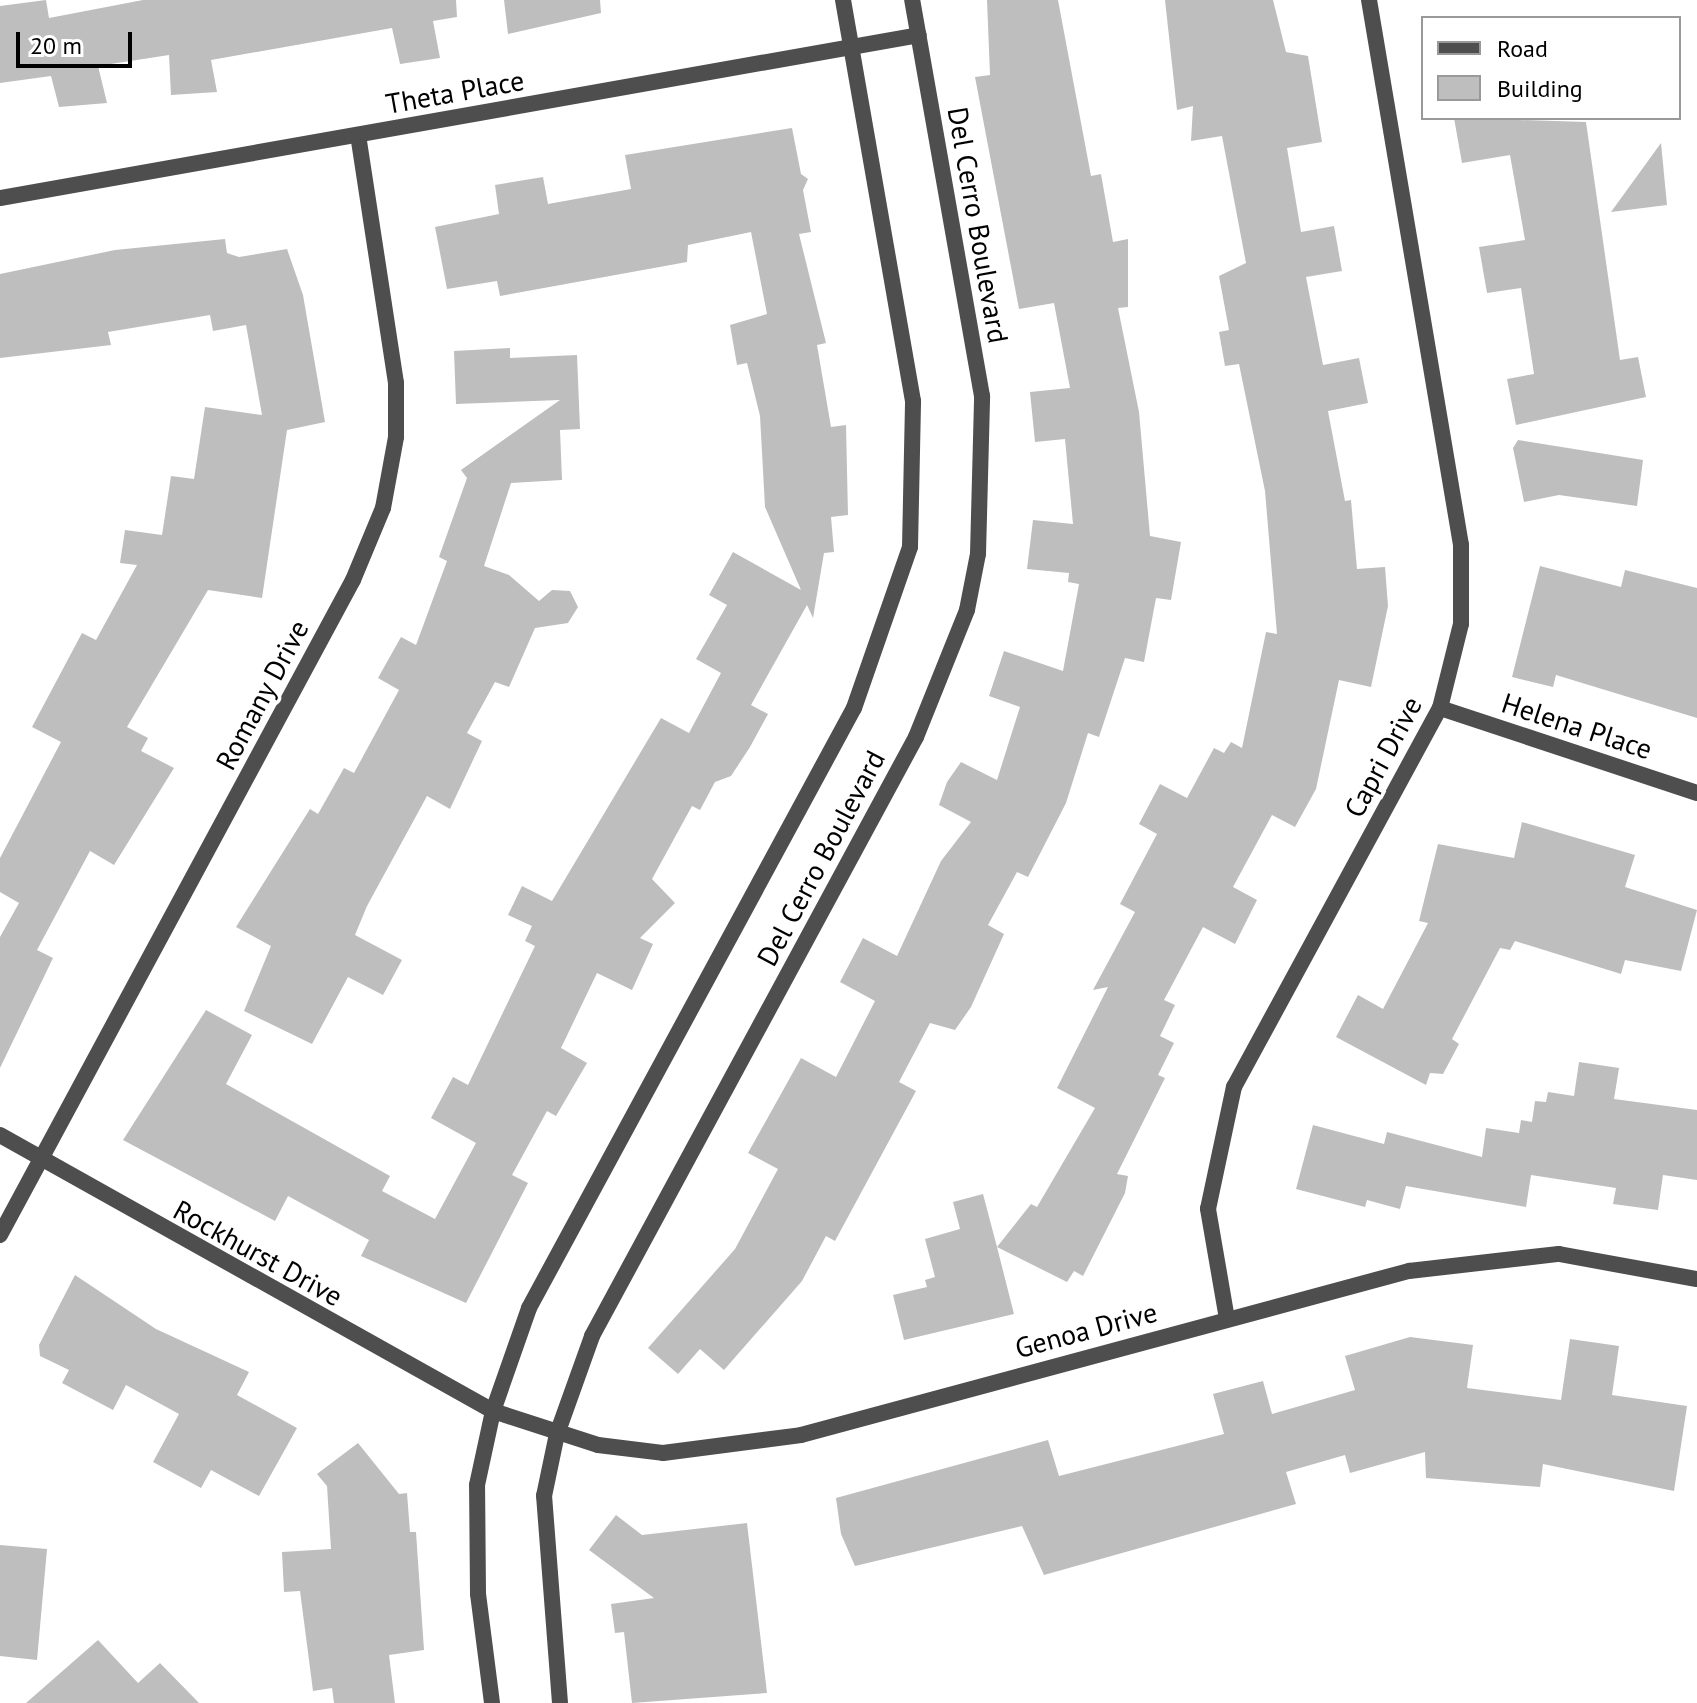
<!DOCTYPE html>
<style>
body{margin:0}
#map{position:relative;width:1697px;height:1703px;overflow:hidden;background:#fff;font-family:"PT Sans",sans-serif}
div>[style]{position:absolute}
.building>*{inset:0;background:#bebebe}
.minor>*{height:16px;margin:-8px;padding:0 8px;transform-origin:8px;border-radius:8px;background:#4e4e4e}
.tertiary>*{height:16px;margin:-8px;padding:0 8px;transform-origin:8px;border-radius:8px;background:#4e4e4e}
span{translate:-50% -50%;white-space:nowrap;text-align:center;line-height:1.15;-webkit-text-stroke:7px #fff;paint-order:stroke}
.street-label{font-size:28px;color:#000}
.legend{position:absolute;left:1421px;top:16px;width:260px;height:104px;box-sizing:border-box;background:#fff;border:2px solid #999;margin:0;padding:10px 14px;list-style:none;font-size:24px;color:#000}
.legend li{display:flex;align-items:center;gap:16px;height:40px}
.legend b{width:40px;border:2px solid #999}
.scale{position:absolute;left:16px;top:32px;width:116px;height:36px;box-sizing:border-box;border:4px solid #000;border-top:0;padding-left:10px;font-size:24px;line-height:28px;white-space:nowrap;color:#000;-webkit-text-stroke:6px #fff;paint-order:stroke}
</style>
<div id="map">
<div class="building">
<i style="clip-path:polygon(46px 0,49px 18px,143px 0,456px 0,457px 17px,433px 21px,440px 58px,400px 64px,392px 28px,211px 60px,217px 92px,171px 95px,169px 55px,98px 66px,107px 103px,59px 107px,51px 76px,0 83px,0 6px)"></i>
<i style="clip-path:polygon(504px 0,600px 0,601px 13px,508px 34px)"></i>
<i style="clip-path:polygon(987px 0,1058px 0,1091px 176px,1101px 174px,1113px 242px,1128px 239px,1128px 307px,1118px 308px,1139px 412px,1150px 536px,1181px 542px,1171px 600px,1156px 598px,1144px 662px,1125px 658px,1099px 737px,1088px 733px,1066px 803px,1028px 877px,1017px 872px,988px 925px,1004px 934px,971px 1007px,955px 1030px,930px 1023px,899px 1082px,916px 1091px,835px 1241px,826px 1236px,802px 1281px,724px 1370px,700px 1349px,678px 1374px,648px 1348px,735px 1249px,778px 1169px,748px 1153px,801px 1058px,836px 1077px,875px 1001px,840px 982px,863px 938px,897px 956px,941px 861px,971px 822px,939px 805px,947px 782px,961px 762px,997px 780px,1020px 707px,989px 696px,1004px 651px,1063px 671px,1079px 584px,1068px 582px,1069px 573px,1027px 569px,1033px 520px,1073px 524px,1065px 439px,1035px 442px,1030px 392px,1070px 388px,1054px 303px,1019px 309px,975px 77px,990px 75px)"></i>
<i style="clip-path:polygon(1165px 0,1273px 0,1286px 52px,1308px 56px,1322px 142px,1287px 148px,1301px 232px,1334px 226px,1342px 271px,1306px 277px,1323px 365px,1359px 358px,1368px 403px,1328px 411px,1345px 501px,1351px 500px,1357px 569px,1385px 567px,1388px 606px,1371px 687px,1339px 680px,1316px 789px,1295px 827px,1272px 815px,1233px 887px,1257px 900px,1235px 944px,1203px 927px,1164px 1000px,1175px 1005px,1160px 1036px,1174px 1043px,1158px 1075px,1165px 1078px,1117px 1174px,1128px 1176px,1125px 1193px,1083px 1276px,1074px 1271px,1067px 1282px,997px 1247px,1014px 1314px,904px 1340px,893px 1295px,927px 1287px,925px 1280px,935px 1277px,925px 1239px,960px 1229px,953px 1202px,983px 1194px,997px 1247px,1031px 1204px,1037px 1207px,1095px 1108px,1057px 1088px,1108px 987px,1093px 990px,1135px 912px,1120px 904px,1157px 834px,1139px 824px,1160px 784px,1187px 798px,1214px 748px,1224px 753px,1231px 742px,1242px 748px,1266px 632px,1277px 634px,1265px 491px,1239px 364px,1225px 366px,1219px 332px,1229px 330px,1219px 276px,1246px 263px,1222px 136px,1191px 141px,1193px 106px,1177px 110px)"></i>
<i style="clip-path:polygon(1454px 118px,1586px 122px,1620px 360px,1638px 357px,1646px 397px,1516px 425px,1507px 379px,1534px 374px,1521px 288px,1487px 293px,1479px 247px,1525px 240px,1510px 155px,1462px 163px)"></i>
<i style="clip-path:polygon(792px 128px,801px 174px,808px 179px,803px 190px,811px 232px,799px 234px,826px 343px,817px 345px,831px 427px,846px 425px,848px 515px,831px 517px,834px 552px,824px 553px,813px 618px,807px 605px,751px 705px,768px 714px,750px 747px,731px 776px,715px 782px,700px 810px,692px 806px,652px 879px,675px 903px,640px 938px,653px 944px,632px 990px,597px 973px,561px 1048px,587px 1063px,556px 1116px,547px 1111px,512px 1175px,528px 1183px,466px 1303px,361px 1256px,369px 1240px,288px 1196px,275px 1221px,123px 1140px,206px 1010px,252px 1035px,226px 1084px,390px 1176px,382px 1191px,435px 1219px,476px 1143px,431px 1118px,453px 1077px,468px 1085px,535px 946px,525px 941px,532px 926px,508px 915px,522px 886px,552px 901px,661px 718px,689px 733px,721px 673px,696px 659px,727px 605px,709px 595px,733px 552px,801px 590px,765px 507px,760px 416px,747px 363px,737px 365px,730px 325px,767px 314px,751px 232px,688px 245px,687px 262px,500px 296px,497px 281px,447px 289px,435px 227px,499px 214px,495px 185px,543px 177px,548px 204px,631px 189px,625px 155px)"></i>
<i style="clip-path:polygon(1661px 143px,1667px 205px,1611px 212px)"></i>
<i style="clip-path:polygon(225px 239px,227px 253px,239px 257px,287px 249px,303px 295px,325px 422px,287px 430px,262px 598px,208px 590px,127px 727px,148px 738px,141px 751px,174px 768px,114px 865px,90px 851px,37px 950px,53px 958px,0 1068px,0 937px,19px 903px,0 892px,0 858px,61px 742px,32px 727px,82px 633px,96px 640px,137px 565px,120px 563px,125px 530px,162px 535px,171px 476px,194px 479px,205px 407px,262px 415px,246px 325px,213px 331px,210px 315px,108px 332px,111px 345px,0 358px,0 274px,115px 250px)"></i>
<i style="clip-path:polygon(510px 348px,510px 358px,577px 355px,580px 429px,560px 430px,562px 480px,511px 483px,484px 566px,509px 575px,539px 601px,552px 590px,570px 591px,578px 607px,568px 623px,535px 628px,509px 687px,495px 682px,467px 733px,482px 741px,450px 809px,427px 796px,367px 906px,355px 935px,402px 960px,383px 995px,348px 977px,312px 1044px,244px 1011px,271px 946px,236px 927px,310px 809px,318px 814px,344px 768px,354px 773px,399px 690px,378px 678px,401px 637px,416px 645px,447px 561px,439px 557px,467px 478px,461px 470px,560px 400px,456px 404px,454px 351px)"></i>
<i style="clip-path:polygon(1518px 440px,1643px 460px,1637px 506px,1559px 495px,1524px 502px,1513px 448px)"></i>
<i style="clip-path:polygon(1540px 566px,1621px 587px,1625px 570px,1697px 588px,1697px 718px,1556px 675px,1553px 687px,1512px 677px)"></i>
<i style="clip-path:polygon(1522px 822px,1635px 855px,1625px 887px,1697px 910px,1681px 971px,1625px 960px,1621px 974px,1515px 941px,1510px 950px,1500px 948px,1452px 1039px,1459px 1044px,1443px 1074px,1430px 1073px,1426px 1085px,1336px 1037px,1358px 995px,1383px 1009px,1428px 923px,1419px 921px,1438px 844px,1514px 858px)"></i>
<i style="clip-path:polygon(1579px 1062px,1619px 1068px,1614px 1099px,1697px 1110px,1697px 1180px,1663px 1175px,1658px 1210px,1613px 1204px,1616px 1188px,1531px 1175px,1526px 1207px,1406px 1186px,1400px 1209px,1367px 1200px,1365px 1207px,1296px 1189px,1313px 1125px,1384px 1144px,1387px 1132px,1482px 1157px,1486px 1128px,1519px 1133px,1521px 1120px,1532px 1122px,1535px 1101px,1546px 1102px,1548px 1092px,1574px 1096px)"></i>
<i style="clip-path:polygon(75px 1275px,156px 1329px,249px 1372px,237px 1395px,297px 1428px,259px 1496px,211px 1470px,201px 1488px,153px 1462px,179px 1414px,126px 1385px,113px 1410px,62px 1383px,69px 1370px,40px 1356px,39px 1345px)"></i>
<i style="clip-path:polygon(1410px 1337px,1473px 1345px,1467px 1388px,1561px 1400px,1570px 1339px,1619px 1346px,1612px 1395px,1687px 1406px,1674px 1491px,1543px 1464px,1540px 1487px,1426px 1478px,1425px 1452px,1350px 1473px,1345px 1455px,1286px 1472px,1296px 1504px,1044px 1575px,1022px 1526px,855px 1566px,841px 1534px,836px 1498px,1048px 1440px,1059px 1476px,1224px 1434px,1213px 1394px,1263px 1381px,1272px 1414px,1355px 1390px,1345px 1356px)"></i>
<i style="clip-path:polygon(358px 1443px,399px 1494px,407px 1493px,410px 1532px,416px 1532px,424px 1650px,389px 1655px,395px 1703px,334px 1703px,332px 1688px,313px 1691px,300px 1591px,284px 1592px,282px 1552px,331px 1549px,327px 1486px,317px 1474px)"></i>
<i style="clip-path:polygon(616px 1515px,642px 1535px,747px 1523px,767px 1693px,632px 1703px,624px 1632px,615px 1633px,611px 1604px,654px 1598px,589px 1550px)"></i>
<i style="clip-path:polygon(0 1545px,47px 1549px,37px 1660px,0 1656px)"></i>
<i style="clip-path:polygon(98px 1640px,138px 1683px,160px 1663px,199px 1703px,26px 1703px)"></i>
</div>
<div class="minor">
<i style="left:0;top:198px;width:933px;rotate:-10.06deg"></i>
<i style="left:1440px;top:708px;width:271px;rotate:18.3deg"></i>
<i style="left:0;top:1135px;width:565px;rotate:29.24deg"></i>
<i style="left:493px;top:1411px;width:110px;rotate:17.9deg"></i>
<i style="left:598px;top:1445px;width:65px;rotate:7deg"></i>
<i style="left:663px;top:1453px;width:139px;rotate:-7.4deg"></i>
<i style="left:801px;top:1435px;width:630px;rotate:-15.1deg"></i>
<i style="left:1409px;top:1271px;width:151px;rotate:-6.5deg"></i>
<i style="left:1559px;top:1254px;width:140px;rotate:10.3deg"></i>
<i style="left:0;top:1235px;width:744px;rotate:-61.68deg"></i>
<i style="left:353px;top:580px;width:78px;rotate:-67.4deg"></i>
<i style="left:383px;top:508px;width:72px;rotate:-79.6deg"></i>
<i style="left:396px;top:437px;width:54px;rotate:-90deg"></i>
<i style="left:396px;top:383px;width:251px;rotate:-98.7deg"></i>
<i style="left:1227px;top:1319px;width:112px;rotate:-99.8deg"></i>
<i style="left:1208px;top:1209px;width:125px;rotate:-78deg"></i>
<i style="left:1234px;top:1087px;width:431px;rotate:-61.5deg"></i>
<i style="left:1440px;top:708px;width:87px;rotate:-76deg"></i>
<i style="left:1461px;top:624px;width:79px;rotate:-90deg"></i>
<i style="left:1461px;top:545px;width:553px;rotate:-99.58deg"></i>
</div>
<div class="tertiary">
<i style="left:492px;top:1703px;width:110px;rotate:-97.3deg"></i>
<i style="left:478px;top:1594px;width:109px;rotate:-90.5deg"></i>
<i style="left:477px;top:1485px;width:76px;rotate:-77.8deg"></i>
<i style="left:493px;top:1411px;width:109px;rotate:-70.7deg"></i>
<i style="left:529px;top:1308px;width:682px;rotate:-61.56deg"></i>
<i style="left:854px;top:708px;width:170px;rotate:-70.8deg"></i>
<i style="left:910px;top:547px;width:146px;rotate:-88.8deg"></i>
<i style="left:913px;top:401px;width:407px;rotate:-99.9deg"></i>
<i style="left:560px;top:1703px;width:208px;rotate:-94.4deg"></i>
<i style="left:544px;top:1496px;width:63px;rotate:-78.2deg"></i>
<i style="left:557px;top:1434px;width:104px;rotate:-70.3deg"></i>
<i style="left:592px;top:1336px;width:681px;rotate:-61.59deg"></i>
<i style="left:916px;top:737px;width:137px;rotate:-68.1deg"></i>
<i style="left:967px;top:610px;width:57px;rotate:-78.9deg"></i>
<i style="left:978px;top:554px;width:158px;rotate:-88.5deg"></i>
<i style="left:982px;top:396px;width:402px;rotate:-100deg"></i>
</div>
<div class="street-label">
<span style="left:455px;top:92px;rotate:-10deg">Theta Place</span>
<span style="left:978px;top:225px;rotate:80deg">Del Cerro Boulevard</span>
<span style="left:262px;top:695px;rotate:-62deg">Romany Drive</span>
<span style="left:1577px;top:726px;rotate:18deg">Helena Place</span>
<span style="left:1383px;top:757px;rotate:-62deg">Capri Drive</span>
<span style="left:821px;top:858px;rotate:-62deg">Del Cerro Boulevard</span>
<span style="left:258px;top:1253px;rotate:29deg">Rockhurst Drive</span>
<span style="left:1086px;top:1330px;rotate:-15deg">Genoa Drive</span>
</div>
<ul class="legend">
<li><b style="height:10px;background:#4e4e4e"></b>Road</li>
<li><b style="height:22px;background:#bebebe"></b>Building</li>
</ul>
<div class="scale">20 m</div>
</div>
